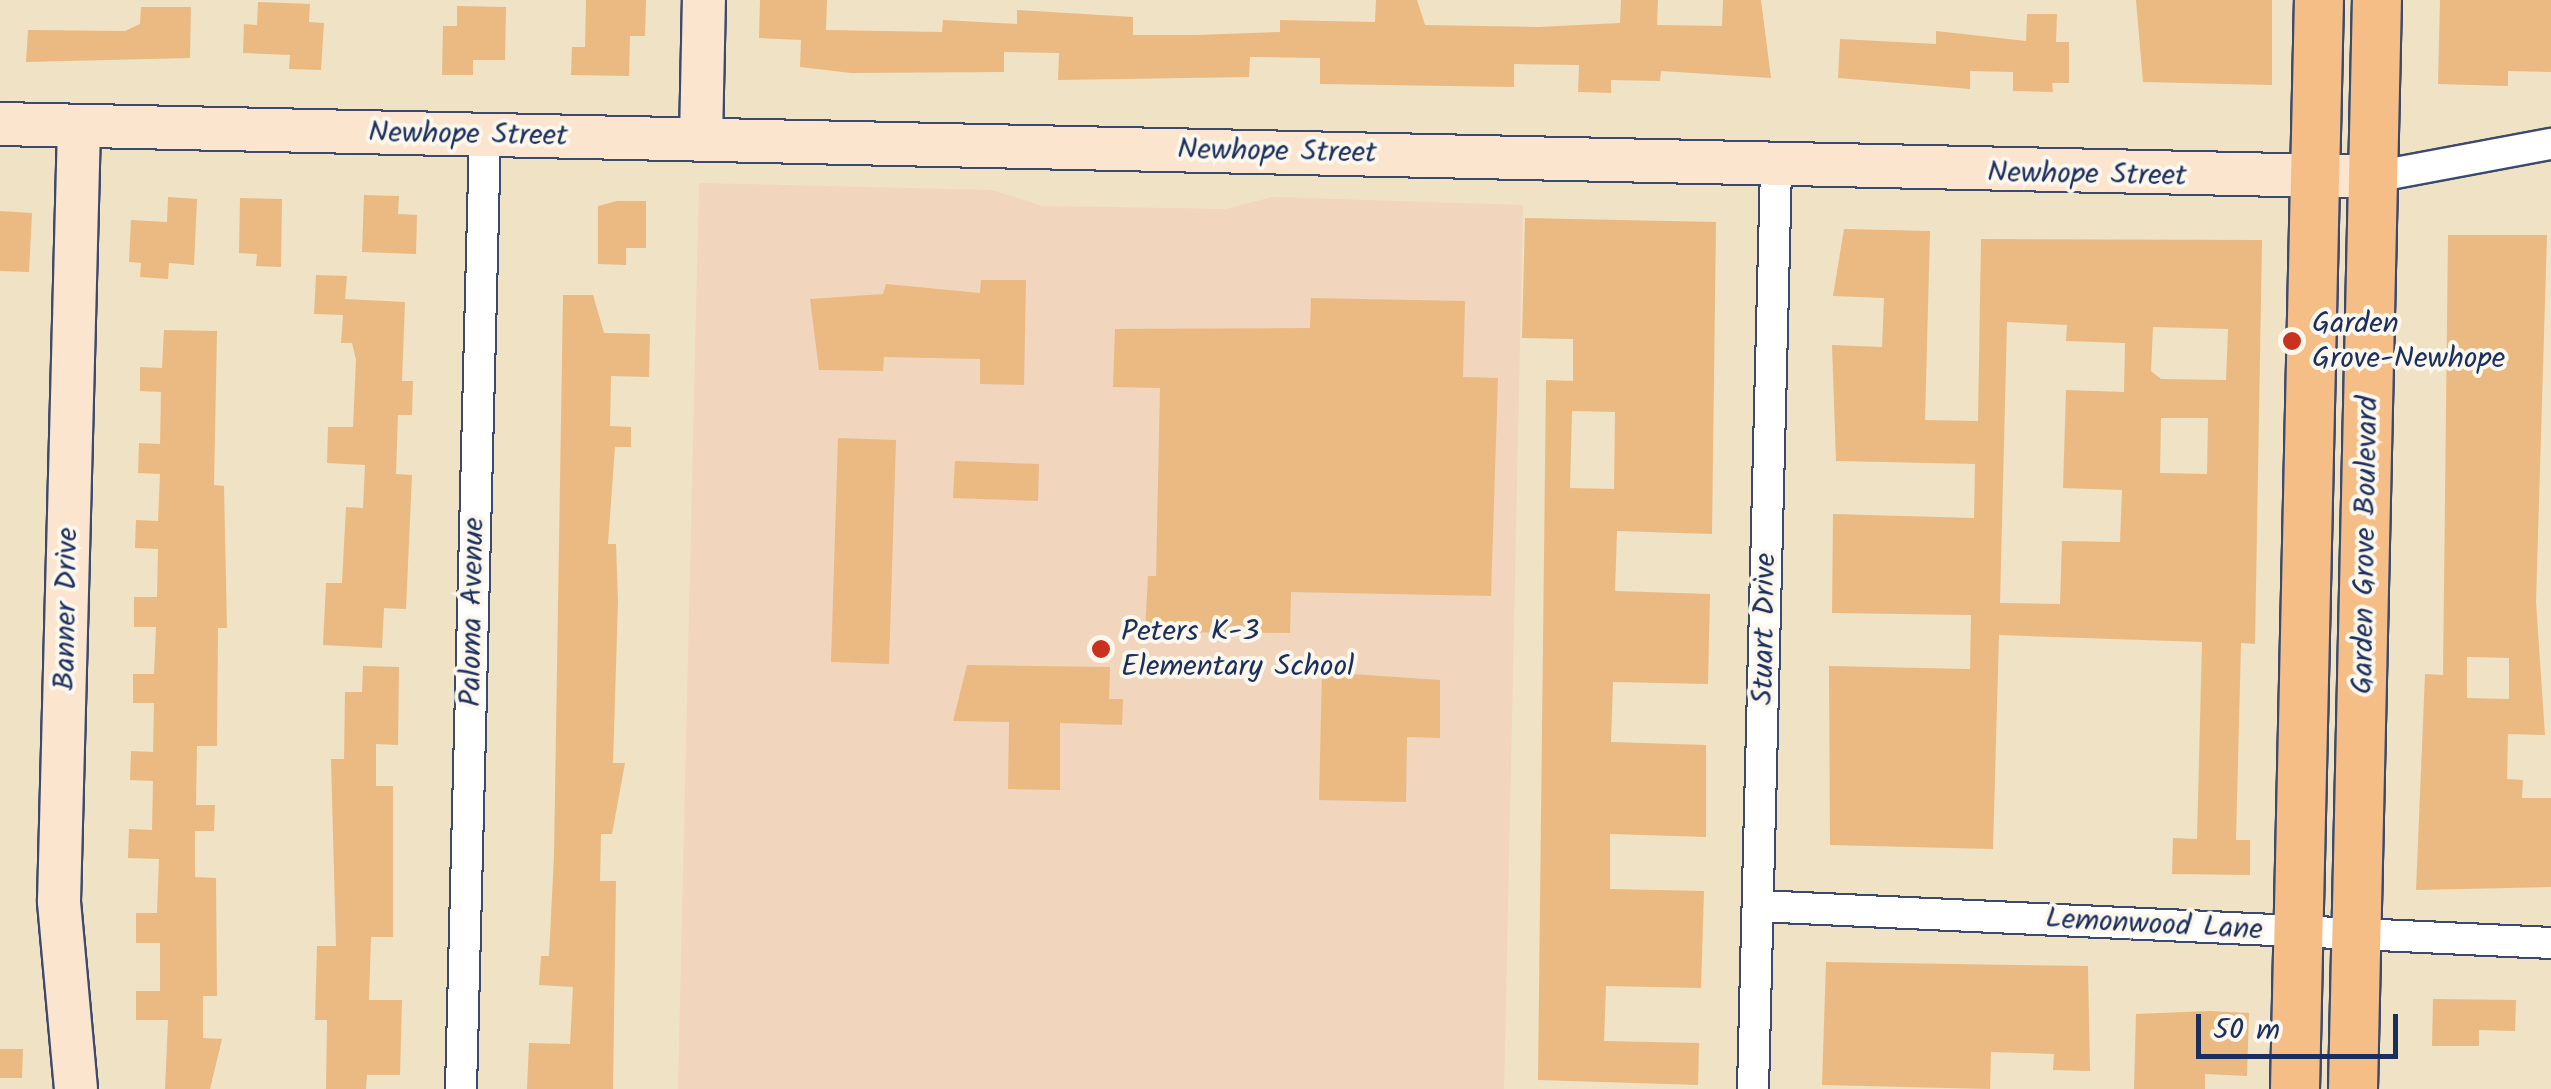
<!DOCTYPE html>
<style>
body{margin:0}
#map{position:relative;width:2551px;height:1089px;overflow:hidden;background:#f0e2c4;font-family:Kalam,sans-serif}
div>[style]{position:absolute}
.built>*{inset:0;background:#f1d5bd}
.building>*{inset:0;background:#eaba82}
.roads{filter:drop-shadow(2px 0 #3b4a6d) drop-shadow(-2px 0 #3b4a6d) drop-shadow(0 2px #3b4a6d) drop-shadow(0 -2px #3b4a6d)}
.street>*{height:30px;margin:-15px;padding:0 15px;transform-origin:15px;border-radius:15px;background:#fff}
.secondary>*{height:42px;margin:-21px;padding:0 21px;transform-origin:21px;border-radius:21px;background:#fbe5cf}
.primary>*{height:48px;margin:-24px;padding:0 24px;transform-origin:24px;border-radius:24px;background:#f6be87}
.dots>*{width:28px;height:28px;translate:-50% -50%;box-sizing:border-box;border:5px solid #fbf7ec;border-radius:50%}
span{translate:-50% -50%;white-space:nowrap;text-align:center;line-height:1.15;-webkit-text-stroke:8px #fbf7ec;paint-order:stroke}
.street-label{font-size:30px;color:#1b2f5e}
.poi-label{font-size:30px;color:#1b2f5e}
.left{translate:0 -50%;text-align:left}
.scale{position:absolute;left:2196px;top:1014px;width:202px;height:45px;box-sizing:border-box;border:5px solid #1b2f5e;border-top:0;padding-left:12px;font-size:30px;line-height:35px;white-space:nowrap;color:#1b2f5e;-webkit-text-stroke:8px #fbf7ec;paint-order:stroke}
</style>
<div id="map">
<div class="built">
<i style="clip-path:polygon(699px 183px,992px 190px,1043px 206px,1226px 209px,1272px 197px,1523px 205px,1504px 1089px,678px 1089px)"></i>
</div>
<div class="building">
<i style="clip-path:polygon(586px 0,646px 0,645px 36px,630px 36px,629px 76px,571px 75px,572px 47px,585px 47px)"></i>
<i style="clip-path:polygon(760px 0,827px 0,826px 30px,942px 32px,943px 20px,1017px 24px,1017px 10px,1133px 17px,1133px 35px,1197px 35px,1280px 32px,1280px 20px,1375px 22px,1376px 0,1417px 0,1425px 25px,1538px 27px,1620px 23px,1621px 0,1658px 0,1657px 25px,1722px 26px,1723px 0,1761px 0,1771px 78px,1661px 71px,1660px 81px,1611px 80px,1611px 93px,1578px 92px,1579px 65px,1514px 64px,1514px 87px,1320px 84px,1320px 58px,1250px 57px,1249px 77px,1058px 80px,1059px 53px,1004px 52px,1004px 72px,851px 73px,800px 67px,801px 40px,759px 38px)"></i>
<i style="clip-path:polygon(2136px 0,2272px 0,2272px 85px,2143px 82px)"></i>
<i style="clip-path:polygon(2440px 0,2551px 0,2551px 72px,2508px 71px,2508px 86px,2438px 84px)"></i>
<i style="clip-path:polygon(258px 2px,310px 4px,309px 22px,324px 23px,321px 70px,289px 69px,290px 55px,243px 53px,244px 24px,257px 25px)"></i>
<i style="clip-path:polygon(457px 6px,506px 7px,505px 60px,473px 60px,473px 75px,442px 75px,443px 26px,457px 26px)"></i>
<i style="clip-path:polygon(141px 7px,191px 7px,190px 58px,26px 62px,28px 30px,125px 31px,140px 24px)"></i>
<i style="clip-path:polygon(2027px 14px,2057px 14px,2056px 42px,2069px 42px,2069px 83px,2052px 83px,2053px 92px,2013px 91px,2013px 72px,1970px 71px,1970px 89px,1838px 78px,1840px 39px,1936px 44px,1936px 31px,2026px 41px)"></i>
<i style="clip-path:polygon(364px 195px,399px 196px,398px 214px,417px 215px,416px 254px,362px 252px)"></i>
<i style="clip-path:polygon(168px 197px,197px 199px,194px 265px,169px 263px,168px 279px,140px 277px,141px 263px,129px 262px,131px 220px,167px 222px)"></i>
<i style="clip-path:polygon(240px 198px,282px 199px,281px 267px,256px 266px,257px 254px,239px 253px)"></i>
<i style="clip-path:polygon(617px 201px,646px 201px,646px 248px,626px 248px,626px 265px,598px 264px,598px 206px)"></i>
<i style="clip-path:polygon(0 211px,32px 213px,29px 272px,0 271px)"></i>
<i style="clip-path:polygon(evenodd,1525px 218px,1716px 222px,1712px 534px,1617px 531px,1615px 591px,1710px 594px,1708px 684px,1613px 682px,1611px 742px,1706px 745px,1706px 837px,1610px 834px,1610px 889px,1704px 891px,1701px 988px,1606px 986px,1604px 1041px,1699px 1043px,1698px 1085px,1538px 1080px,1546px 380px,1573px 381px,1573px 339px,1522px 338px,1525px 218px,1572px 411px,1615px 412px,1614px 489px,1570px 488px,1572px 411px)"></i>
<i style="clip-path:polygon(evenodd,1844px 229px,1930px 231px,1925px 420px,1978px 421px,1981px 239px,2262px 240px,2255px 644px,2241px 643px,2236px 840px,2250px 840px,2250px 875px,2172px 874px,2173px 838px,2197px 839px,2202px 642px,1999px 635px,1993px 849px,1830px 845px,1829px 666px,1970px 669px,1971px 615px,1832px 613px,1833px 514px,1974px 518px,1975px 464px,1836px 461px,1832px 345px,1882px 347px,1884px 298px,1833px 296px,1844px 229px,2007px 322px,2067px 325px,2066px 341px,2125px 343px,2124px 392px,2066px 390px,2063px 488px,2122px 490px,2120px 542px,2062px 541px,2060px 604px,2000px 603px,2007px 322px,1844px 229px,2153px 327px,2228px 329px,2226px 380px,2161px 379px,2151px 371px,2153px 327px,1844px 229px,2161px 418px,2208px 418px,2207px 474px,2160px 473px,2161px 418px)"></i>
<i style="clip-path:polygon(evenodd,2448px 235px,2547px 235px,2536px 602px,2545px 735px,2508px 734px,2507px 779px,2523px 780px,2522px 798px,2551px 798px,2551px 887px,2416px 890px,2425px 674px,2443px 675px,2448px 235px,2467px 657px,2509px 658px,2509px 699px,2467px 698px,2467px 657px)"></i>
<i style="clip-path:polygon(316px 275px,347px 276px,345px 299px,405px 302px,402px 381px,413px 381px,412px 415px,398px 415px,396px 474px,412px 475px,406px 609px,384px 608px,382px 648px,323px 645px,326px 583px,342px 583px,346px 507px,363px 508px,365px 465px,327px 463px,328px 427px,353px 427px,356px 360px,352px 343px,341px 343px,343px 315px,314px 314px)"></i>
<i style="clip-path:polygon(981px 280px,1026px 280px,1024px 385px,980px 384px,980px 359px,884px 357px,883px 371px,819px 370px,810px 299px,883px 294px,886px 284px,980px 293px)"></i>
<i style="clip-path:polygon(563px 295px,593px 295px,604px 333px,650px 334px,649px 377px,611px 376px,610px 426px,631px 427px,631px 447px,615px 447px,608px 544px,616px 544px,618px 601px,613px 763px,625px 763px,612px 834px,601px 834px,600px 881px,616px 881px,613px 1089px,527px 1089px,529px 1043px,570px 1044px,573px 987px,539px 985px,541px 956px,549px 956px,554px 856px)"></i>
<i style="clip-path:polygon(1311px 298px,1465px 301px,1463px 377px,1498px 378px,1491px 596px,1291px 592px,1290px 633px,1145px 632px,1148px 576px,1156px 576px,1160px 388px,1113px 387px,1115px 329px,1310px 328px)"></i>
<i style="clip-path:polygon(164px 330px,217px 331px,214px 485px,224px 486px,227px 628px,218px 628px,217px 746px,197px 746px,196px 805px,215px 805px,214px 831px,195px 831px,195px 877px,216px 878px,217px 996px,203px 996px,203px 1038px,222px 1039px,210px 1089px,165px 1089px,168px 1020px,136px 1020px,136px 991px,160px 991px,160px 943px,136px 943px,136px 913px,157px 913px,159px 859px,128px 858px,129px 829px,152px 830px,153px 781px,130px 780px,131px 751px,153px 752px,154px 703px,133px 703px,133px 674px,154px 674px,156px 627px,134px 627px,134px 597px,157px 597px,158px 549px,135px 548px,136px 520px,158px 521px,160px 474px,138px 473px,139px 443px,160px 444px,161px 392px,140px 391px,140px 367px,162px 368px)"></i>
<i style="clip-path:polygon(838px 438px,896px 440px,889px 664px,831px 662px)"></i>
<i style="clip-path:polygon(955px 461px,1039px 464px,1038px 501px,953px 498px)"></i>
<i style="clip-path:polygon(967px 665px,1110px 667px,1109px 699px,1123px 699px,1122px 725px,1060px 723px,1060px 790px,1008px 789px,1009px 722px,953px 721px)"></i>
<i style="clip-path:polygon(363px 666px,399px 667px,398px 745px,376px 744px,376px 786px,393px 786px,393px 937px,371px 937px,369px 1000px,402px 1000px,400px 1075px,367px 1075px,366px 1089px,326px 1089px,327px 1020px,315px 1020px,317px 946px,336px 946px,331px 759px,344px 759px,345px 692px,362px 692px)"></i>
<i style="clip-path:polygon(1322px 672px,1440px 680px,1440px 738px,1407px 737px,1406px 802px,1319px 800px)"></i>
<i style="clip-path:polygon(1826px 962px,2088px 966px,2090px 1071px,2053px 1070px,2054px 1054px,1991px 1052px,1990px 1089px,1822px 1085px)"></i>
<i style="clip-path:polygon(2433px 999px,2516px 1000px,2515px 1031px,2479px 1030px,2479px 1046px,2432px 1046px)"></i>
<i style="clip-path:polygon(2209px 1011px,2249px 1013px,2247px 1076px,2205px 1074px,2205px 1089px,2134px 1089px,2136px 1014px)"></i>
<i style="clip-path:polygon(0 1049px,23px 1049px,22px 1078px,0 1078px)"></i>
</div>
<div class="roads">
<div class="street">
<i style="left:2374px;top:177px;width:180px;rotate:-10.6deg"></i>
<i style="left:1758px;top:906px;width:794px;rotate:2.67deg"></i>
<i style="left:461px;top:1089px;width:953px;rotate:-88.56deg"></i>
<i style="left:1753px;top:1089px;width:920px;rotate:-88.57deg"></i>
</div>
<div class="secondary">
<i style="left:0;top:124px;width:2375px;rotate:1.28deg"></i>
<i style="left:701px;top:139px;width:139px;rotate:-88.8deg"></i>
<i style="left:76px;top:1089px;width:189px;rotate:-95.2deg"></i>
<i style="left:59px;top:901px;width:774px;rotate:-88.52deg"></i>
</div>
<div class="primary">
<i style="left:2295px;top:1089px;width:1089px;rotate:-88.74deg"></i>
<i style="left:2353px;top:1089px;width:1089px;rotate:-88.74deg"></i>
</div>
</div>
<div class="dots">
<i style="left:2292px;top:341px;background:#c8321e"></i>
<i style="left:1101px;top:649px;background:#c8321e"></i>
</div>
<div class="street-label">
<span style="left:468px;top:135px;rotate:1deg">Newhope Street</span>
<span style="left:1277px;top:152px;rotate:1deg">Newhope Street</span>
<span style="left:2087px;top:175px;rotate:1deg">Newhope Street</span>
<span style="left:2366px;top:545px;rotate:-89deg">Garden Grove Boulevard</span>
<span style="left:67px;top:609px;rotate:-89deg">Banner Drive</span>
<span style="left:473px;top:612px;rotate:-89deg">Paloma Avenue</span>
<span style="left:1765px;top:629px;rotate:-89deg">Stuart Drive</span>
<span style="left:2154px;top:925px;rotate:3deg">Lemonwood Lane</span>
</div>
<div class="poi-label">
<span class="left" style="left:2312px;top:341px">Garden<br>Grove-Newhope</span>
<span class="left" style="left:1121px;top:649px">Peters K-3<br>Elementary School</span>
</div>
<div class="scale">50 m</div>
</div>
